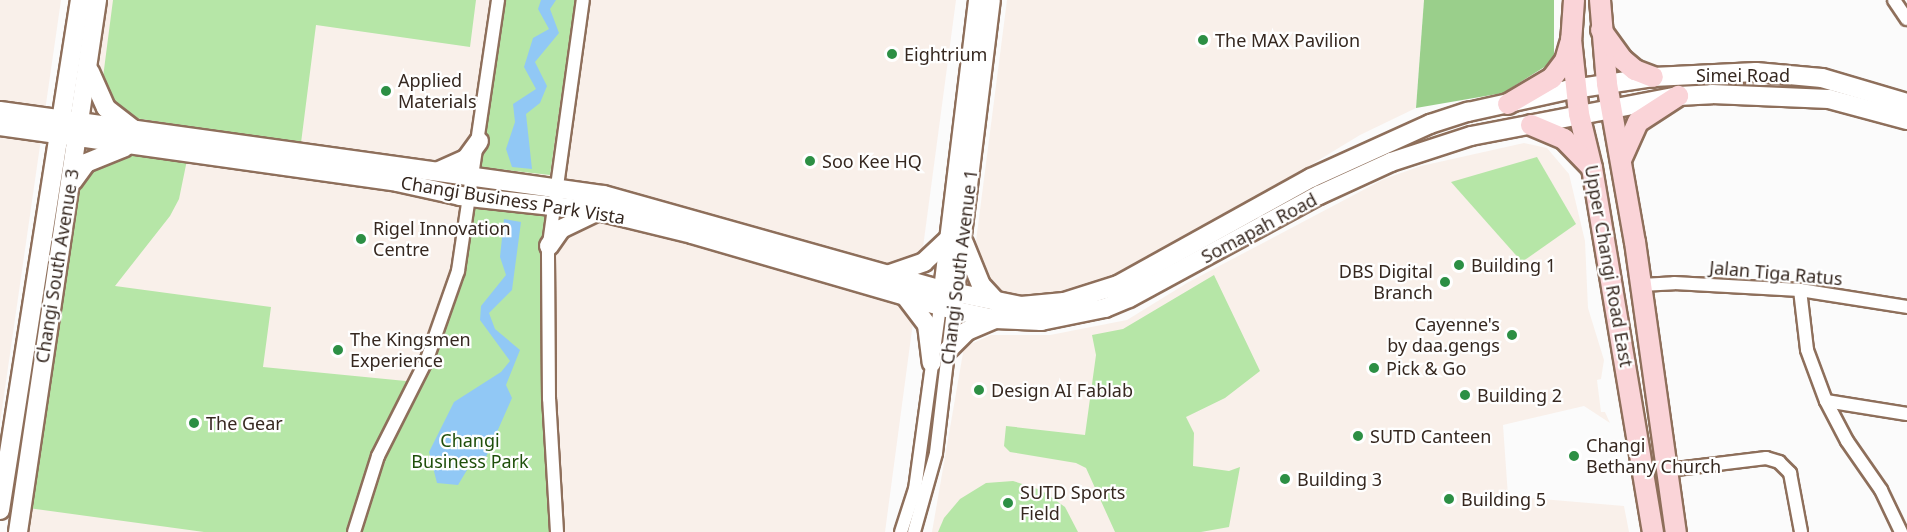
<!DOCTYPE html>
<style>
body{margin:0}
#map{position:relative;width:1907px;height:532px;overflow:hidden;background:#fbfbfb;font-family:"Noto Sans",sans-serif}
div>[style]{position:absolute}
.built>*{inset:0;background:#f9f0ea}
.green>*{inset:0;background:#b6e6a7}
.forest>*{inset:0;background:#9acf8b}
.water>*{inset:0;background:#91c8f5}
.roads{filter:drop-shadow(2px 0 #8e6f5b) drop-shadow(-2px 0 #8e6f5b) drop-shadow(0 2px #8e6f5b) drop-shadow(0 -2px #8e6f5b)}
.street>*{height:12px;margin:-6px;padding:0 6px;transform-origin:6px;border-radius:6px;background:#fff}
.secondary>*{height:18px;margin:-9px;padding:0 9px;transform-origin:9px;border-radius:9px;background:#fff}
.primary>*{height:20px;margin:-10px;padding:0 10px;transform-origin:10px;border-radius:10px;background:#fad4d8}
.dots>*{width:16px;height:16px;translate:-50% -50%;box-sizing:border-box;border:3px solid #fff;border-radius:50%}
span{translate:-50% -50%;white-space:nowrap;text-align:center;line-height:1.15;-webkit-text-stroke:4.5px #fff;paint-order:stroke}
.poi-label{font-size:18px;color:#362820}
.left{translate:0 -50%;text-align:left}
.right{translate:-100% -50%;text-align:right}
.street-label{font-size:18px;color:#362820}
.park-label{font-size:18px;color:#1f4f0b}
</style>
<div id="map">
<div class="built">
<i style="clip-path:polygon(0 0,61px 0,0 423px)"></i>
<i style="clip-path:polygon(104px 0,956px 0,885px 532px,28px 532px)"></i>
<i style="clip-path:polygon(1007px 0,1424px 0,1416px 108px,1360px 135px,1202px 231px,1064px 302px,986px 290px,976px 241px)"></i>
<i style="clip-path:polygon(1524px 143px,1547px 148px,1569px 174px,1585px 241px,1588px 308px,1604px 360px,1601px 379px,1597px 380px,1601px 412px,1605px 412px,1610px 423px,1584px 406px,1503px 425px,1508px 496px,1624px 506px,1629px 532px,932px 532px,964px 347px,991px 335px,1050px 335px,1127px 320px,1187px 283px,1384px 179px,1421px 166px)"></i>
</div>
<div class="green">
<i style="clip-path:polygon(113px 0,476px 0,470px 47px,316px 25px,301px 143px,121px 116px,102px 85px)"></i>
<i style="clip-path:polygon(506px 0,575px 0,550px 175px,481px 167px)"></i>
<i style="clip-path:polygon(130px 145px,187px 160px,179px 199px,170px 216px,115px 286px,271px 307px,263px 367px,416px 382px,449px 303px,472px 197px,555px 205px,548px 251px,557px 532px,204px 532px,21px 507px,76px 174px)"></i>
<i style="clip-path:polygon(1537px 157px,1576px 224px,1522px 262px,1451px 182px)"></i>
<i style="clip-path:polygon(1214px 275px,1260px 371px,1225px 398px,1186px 417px,1194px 433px,1193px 466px,1229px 471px,1240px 467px,1229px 527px,1201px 532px,1115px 532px,1086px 468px,1076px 463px,1010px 452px,1004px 446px,1006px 426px,1085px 435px,1096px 355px,1092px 335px,1123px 329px)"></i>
<i style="clip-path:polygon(1013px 481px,1041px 490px,1065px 507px,1078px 532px,938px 532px,944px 518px,960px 499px,986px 483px)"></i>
</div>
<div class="forest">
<i style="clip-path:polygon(1424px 0,1554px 0,1554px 61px,1503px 93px,1416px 108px)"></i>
</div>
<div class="water">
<i style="clip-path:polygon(541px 0,556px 0,550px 9px,559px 33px,535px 62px,547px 86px,540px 103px,526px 114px,532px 169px,512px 167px,506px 149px,515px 122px,513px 104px,536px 89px,524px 67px,533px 38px,549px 29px,538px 9px)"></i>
<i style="clip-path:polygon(504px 219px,521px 222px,512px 290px,489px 313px,495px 329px,520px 350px,506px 385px,512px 398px,482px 466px,473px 460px,458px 485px,437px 483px,429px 452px,454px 402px,501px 372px,510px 361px,480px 320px,481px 306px,506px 275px,500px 257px)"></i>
</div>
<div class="roads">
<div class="street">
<i style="left:1894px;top:0;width:23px;rotate:56deg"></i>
<i style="left:1641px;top:285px;width:33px;rotate:-3deg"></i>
<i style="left:1674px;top:283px;width:126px;rotate:3.2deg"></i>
<i style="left:1800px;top:290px;width:108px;rotate:9deg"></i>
<i style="left:1800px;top:290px;width:60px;rotate:83.3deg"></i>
<i style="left:1807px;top:350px;width:54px;rotate:69.6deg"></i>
<i style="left:1826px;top:401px;width:45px;rotate:62.3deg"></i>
<i style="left:1847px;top:441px;width:60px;rotate:55.2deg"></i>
<i style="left:1881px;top:490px;width:47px;rotate:64.5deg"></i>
<i style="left:1826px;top:401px;width:82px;rotate:9.1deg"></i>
<i style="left:1668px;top:470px;width:99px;rotate:-7deg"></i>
<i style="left:1766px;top:458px;width:14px;rotate:17deg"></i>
<i style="left:1779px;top:462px;width:16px;rotate:45deg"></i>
<i style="left:1790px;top:473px;width:60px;rotate:79.4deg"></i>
<i style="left:354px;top:532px;width:80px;rotate:-72.5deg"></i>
<i style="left:378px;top:456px;width:109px;rotate:-63.2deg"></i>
<i style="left:427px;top:359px;width:93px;rotate:-70.6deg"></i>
<i style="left:458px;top:271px;width:274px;rotate:-81.6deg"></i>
<i style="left:557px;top:532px;width:133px;rotate:-93.4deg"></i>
<i style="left:549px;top:399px;width:148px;rotate:-90.4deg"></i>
<i style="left:548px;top:251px;width:253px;rotate:-82.1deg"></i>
<i style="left:901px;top:532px;width:45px;rotate:-72deg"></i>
<i style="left:915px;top:489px;width:191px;rotate:-82.2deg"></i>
<i style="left:914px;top:532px;width:82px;rotate:-74.4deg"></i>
<i style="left:936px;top:453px;width:151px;rotate:-83.2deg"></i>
</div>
<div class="secondary">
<i style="left:90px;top:72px;width:39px;rotate:66deg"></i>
<i style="left:106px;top:108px;width:34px;rotate:38deg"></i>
<i style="left:0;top:111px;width:610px;rotate:7.92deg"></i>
<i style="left:604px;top:195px;width:352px;rotate:15.7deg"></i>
<i style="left:943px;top:290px;width:80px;rotate:11.6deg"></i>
<i style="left:1021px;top:306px;width:43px;rotate:-5.3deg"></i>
<i style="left:1064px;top:302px;width:57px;rotate:-17.5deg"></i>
<i style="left:1118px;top:285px;width:221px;rotate:-29deg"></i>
<i style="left:1311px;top:178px;width:131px;rotate:-24.4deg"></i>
<i style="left:1430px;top:124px;width:40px;rotate:-18deg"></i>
<i style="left:1468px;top:112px;width:101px;rotate:-12.5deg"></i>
<i style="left:1567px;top:90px;width:87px;rotate:-8.6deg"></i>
<i style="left:1653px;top:77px;width:103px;rotate:-2.8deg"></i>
<i style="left:1756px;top:72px;width:66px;rotate:5.2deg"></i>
<i style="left:1822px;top:78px;width:89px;rotate:16.4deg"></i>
<i style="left:0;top:126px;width:401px;rotate:8deg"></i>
<i style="left:397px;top:182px;width:65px;rotate:12.5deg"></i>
<i style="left:460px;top:196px;width:139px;rotate:6.2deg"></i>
<i style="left:598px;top:211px;width:97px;rotate:13.7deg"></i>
<i style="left:692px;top:234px;width:272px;rotate:16.2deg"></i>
<i style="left:953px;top:310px;width:43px;rotate:12.1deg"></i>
<i style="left:995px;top:319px;width:46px;rotate:2.5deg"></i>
<i style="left:1041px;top:321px;width:65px;rotate:-11.5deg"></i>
<i style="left:1105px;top:308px;width:26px;rotate:-23deg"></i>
<i style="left:1129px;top:298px;width:216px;rotate:-28.5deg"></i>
<i style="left:1319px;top:195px;width:79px;rotate:-24.6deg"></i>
<i style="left:1391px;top:162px;width:84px;rotate:-18deg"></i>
<i style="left:1471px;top:136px;width:211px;rotate:-10.9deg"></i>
<i style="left:1678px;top:96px;width:34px;rotate:-3deg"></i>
<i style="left:1712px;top:94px;width:117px;rotate:2.4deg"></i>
<i style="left:1829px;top:99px;width:81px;rotate:15.1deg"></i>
<i style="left:439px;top:171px;width:30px;rotate:-24deg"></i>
<i style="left:466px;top:159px;width:22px;rotate:-54deg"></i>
<i style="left:73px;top:181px;width:22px;rotate:-54deg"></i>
<i style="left:86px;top:163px;width:42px;rotate:-22.3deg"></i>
<i style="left:964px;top:243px;width:45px;rotate:68deg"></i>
<i style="left:981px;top:285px;width:26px;rotate:47deg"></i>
<i style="left:549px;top:246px;width:21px;rotate:-55deg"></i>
<i style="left:561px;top:229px;width:41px;rotate:-25.9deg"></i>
<i style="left:890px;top:274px;width:36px;rotate:-19deg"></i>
<i style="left:924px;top:262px;width:35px;rotate:-43deg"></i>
<i style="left:943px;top:290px;width:292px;rotate:-83.1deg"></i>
<i style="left:955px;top:292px;width:294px;rotate:-83deg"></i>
<i style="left:906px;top:297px;width:35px;rotate:53deg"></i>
<i style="left:927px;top:325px;width:38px;rotate:83deg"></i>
<i style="left:948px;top:350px;width:27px;rotate:-45deg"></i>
<i style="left:967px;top:331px;width:30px;rotate:-23deg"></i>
<i style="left:0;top:510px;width:516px;rotate:-81.09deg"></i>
<i style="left:18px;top:532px;width:538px;rotate:-81.55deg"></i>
</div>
<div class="primary">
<i style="left:1574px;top:0;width:39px;rotate:94deg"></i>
<i style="left:1571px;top:39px;width:75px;rotate:83.9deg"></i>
<i style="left:1579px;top:114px;width:56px;rotate:76.5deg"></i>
<i style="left:1592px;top:168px;width:369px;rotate:80.5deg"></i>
<i style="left:1600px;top:0;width:84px;rotate:85.2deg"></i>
<i style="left:1607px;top:84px;width:160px;rotate:80deg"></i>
<i style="left:1635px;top:242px;width:293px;rotate:82deg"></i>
<i style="left:1601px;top:30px;width:37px;rotate:54deg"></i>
<i style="left:1623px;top:60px;width:16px;rotate:40deg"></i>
<i style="left:1635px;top:70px;width:19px;rotate:21deg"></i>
<i style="left:1508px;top:104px;width:51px;rotate:-30.6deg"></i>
<i style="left:1552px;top:78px;width:21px;rotate:-53deg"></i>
<i style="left:1565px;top:61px;width:18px;rotate:-74deg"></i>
<i style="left:1531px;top:125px;width:36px;rotate:23deg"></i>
<i style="left:1564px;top:139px;width:37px;rotate:46deg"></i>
<i style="left:1621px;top:160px;width:42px;rotate:-65.9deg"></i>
<i style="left:1638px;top:122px;width:48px;rotate:-33deg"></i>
</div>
</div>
<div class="dots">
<i style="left:1203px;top:40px;background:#2c8f44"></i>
<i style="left:892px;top:54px;background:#2c8f44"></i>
<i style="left:386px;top:91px;background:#2c8f44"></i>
<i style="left:810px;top:161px;background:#2c8f44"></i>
<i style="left:361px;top:239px;background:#2c8f44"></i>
<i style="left:1459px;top:265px;background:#2c8f44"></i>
<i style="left:1445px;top:282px;background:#2c8f44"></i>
<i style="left:1512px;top:335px;background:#2c8f44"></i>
<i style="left:338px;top:350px;background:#2c8f44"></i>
<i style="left:1374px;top:368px;background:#2c8f44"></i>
<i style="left:979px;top:390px;background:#2c8f44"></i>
<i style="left:1465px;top:395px;background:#2c8f44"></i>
<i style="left:194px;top:423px;background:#2c8f44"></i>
<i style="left:1358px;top:436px;background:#2c8f44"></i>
<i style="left:1574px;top:456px;background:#2c8f44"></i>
<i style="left:1285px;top:479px;background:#2c8f44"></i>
<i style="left:1449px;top:499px;background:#2c8f44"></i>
<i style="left:1008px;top:503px;background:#2c8f44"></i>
</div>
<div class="poi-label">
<span class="left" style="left:1215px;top:40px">The MAX Pavilion</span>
<span class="left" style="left:904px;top:54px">Eightrium</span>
<span class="left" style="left:398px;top:91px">Applied<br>Materials</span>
<span class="left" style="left:822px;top:161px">Soo Kee HQ</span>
<span class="left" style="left:373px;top:239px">Rigel Innovation<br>Centre</span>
<span class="left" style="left:1471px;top:265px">Building 1</span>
<span class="right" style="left:1433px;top:282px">DBS Digital<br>Branch</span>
<span class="right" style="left:1500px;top:335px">Cayenne's<br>by daa.gengs</span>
<span class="left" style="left:350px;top:350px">The Kingsmen<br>Experience</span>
<span class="left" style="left:1386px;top:368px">Pick &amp; Go</span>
<span class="left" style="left:991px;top:390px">Design AI Fablab</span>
<span class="left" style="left:1477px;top:395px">Building 2</span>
<span class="left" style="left:206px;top:423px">The Gear</span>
<span class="left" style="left:1370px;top:436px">SUTD Canteen</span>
<span class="left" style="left:1586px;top:456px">Changi<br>Bethany Church</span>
<span class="left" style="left:1297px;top:479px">Building 3</span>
<span class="left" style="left:1020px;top:503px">SUTD Sports<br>Field</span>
<span class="left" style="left:1461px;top:499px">Building 5</span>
</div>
<div class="street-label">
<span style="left:1743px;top:75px">Simei Road</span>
<span style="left:513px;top:200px;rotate:9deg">Changi Business Park Vista</span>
<span style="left:1259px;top:228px;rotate:-28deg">Somapah Road</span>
<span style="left:57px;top:266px;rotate:-81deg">Changi South Avenue 3</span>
<span style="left:1609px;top:266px;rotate:80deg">Upper Changi Road East</span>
<span style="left:959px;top:267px;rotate:-83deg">Changi South Avenue 1</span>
<span style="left:1776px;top:273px;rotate:5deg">Jalan Tiga Ratus</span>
</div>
<div class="park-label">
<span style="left:470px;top:451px">Changi<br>Business Park</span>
</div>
</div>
